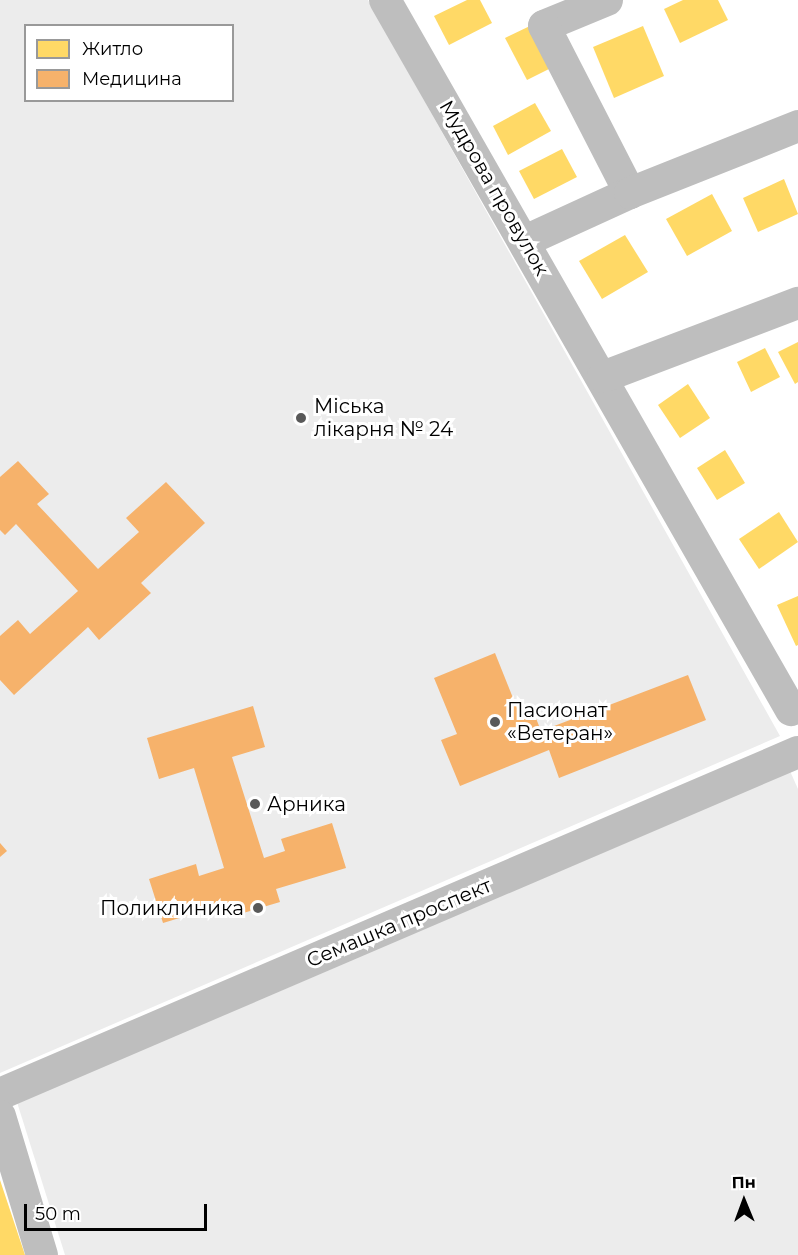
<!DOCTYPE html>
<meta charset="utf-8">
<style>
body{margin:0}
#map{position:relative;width:798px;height:1255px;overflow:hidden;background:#fff;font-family:Montserrat,sans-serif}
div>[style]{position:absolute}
.green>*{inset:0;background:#ececec}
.homes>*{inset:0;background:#ffd966}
.health>*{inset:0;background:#f6b26b}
.minor>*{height:32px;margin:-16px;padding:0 16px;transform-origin:16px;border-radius:16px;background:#bebebe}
.dots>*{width:16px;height:16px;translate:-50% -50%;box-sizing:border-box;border:3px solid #fff;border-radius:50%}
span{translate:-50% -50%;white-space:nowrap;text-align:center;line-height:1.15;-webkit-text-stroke:6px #fff;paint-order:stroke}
.street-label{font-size:20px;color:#000}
.poi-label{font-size:20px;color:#000}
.left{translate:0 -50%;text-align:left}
.right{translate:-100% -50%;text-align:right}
.legend{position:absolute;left:24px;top:24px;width:210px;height:78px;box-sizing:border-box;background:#fff;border:2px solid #999;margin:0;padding:8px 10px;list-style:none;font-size:18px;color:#000}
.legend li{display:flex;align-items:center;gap:12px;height:30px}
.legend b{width:30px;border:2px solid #999}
.north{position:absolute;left:714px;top:1171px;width:60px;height:60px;-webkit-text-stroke:4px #fff;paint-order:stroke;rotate:359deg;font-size:16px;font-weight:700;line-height:24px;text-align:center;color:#000}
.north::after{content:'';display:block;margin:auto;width:21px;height:27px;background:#000;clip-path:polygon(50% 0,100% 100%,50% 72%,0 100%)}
.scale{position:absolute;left:24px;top:1204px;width:183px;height:27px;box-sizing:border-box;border:3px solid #000;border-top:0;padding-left:8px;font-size:18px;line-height:21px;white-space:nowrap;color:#000;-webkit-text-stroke:4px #fff;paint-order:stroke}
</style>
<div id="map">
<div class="green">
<i style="clip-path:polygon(evenodd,0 0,368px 0,780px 736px,0 1073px,0 0,26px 26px,232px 26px,232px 100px,26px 100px,26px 26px)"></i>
<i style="clip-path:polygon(790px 771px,798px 789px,798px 1255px,65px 1255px,16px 1099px)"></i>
</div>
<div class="homes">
<i style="clip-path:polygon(467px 0,480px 0,492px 23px,449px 45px,434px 16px)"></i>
<i style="clip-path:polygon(683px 0,718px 0,728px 20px,680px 43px,664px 9px)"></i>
<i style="clip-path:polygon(532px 25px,553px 67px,527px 80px,505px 38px)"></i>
<i style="clip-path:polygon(643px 26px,664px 76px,614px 98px,593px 47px)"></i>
<i style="clip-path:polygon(535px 103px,551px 131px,508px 155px,493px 126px)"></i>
<i style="clip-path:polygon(562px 149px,577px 177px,534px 199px,519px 171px)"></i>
<i style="clip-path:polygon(784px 179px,798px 214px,758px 232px,743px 198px)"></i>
<i style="clip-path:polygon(712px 194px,732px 231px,687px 256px,666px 219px)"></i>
<i style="clip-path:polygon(625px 235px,648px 272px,602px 299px,579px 261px)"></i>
<i style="clip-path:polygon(798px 342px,798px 382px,795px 384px,778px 352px)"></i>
<i style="clip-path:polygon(765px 348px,780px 377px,751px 392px,737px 362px)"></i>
<i style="clip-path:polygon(688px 384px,710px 418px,680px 438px,658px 405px)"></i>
<i style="clip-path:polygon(725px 450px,745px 483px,717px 500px,697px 468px)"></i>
<i style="clip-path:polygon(779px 512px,798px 542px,759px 569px,739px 539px)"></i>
<i style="clip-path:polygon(798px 596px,798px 645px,796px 646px,777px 605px)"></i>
<i style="clip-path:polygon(0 1180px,25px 1255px,0 1255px)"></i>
</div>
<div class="health">
<i style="clip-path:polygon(18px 461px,49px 494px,37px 504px,98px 569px,139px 532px,126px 518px,166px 482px,205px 523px,141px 583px,151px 593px,99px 640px,88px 627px,14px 695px,0 680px,0 636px,18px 620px,30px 634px,78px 591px,16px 524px,5px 535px,0 530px,0 477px)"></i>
<i style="clip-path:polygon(495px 653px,519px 713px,532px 708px,541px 731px,688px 675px,706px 720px,559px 778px,549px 750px,460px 786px,441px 740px,457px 734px,434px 678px)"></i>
<i style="clip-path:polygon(253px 706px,265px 747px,232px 757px,264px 858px,285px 851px,281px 839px,332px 823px,346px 868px,276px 889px,280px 902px,233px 916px,229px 903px,163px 923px,149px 879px,196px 864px,199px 876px,224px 868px,194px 768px,159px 779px,147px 738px)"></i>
<i style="clip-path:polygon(0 843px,7px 851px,0 857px)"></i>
</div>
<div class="minor">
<i style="left:385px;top:0;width:818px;rotate:60.24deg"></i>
<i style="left:607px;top:0;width:68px;rotate:157.6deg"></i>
<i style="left:544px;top:26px;width:188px;rotate:62.8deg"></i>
<i style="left:525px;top:241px;width:115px;rotate:-24.6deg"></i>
<i style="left:630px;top:193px;width:181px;rotate:-21.7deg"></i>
<i style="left:603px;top:377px;width:209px;rotate:-20.8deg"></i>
<i style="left:0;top:1094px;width:868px;rotate:-23.2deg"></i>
<i style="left:0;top:1116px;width:145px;rotate:73.2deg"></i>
</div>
<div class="dots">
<i style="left:301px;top:418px;background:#595959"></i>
<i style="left:495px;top:722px;background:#595959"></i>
<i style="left:255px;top:804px;background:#595959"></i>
<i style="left:258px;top:908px;background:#595959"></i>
</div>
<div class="street-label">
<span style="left:494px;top:188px;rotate:60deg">Мудрова провулок</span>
<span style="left:399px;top:923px;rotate:-23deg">Семашка проспект</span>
</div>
<div class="poi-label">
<span class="left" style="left:314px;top:418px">Міська<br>лікарня № 24</span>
<span class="left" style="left:507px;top:722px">Пасионат<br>«Ветеран»</span>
<span class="left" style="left:267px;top:804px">Арника</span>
<span class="right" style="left:244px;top:908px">Поликлиника</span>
</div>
<ul class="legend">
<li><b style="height:16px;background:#ffd966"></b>Житло</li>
<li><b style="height:16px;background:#f6b26b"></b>Медицина</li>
</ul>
<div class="north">Пн</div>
<div class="scale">50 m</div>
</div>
